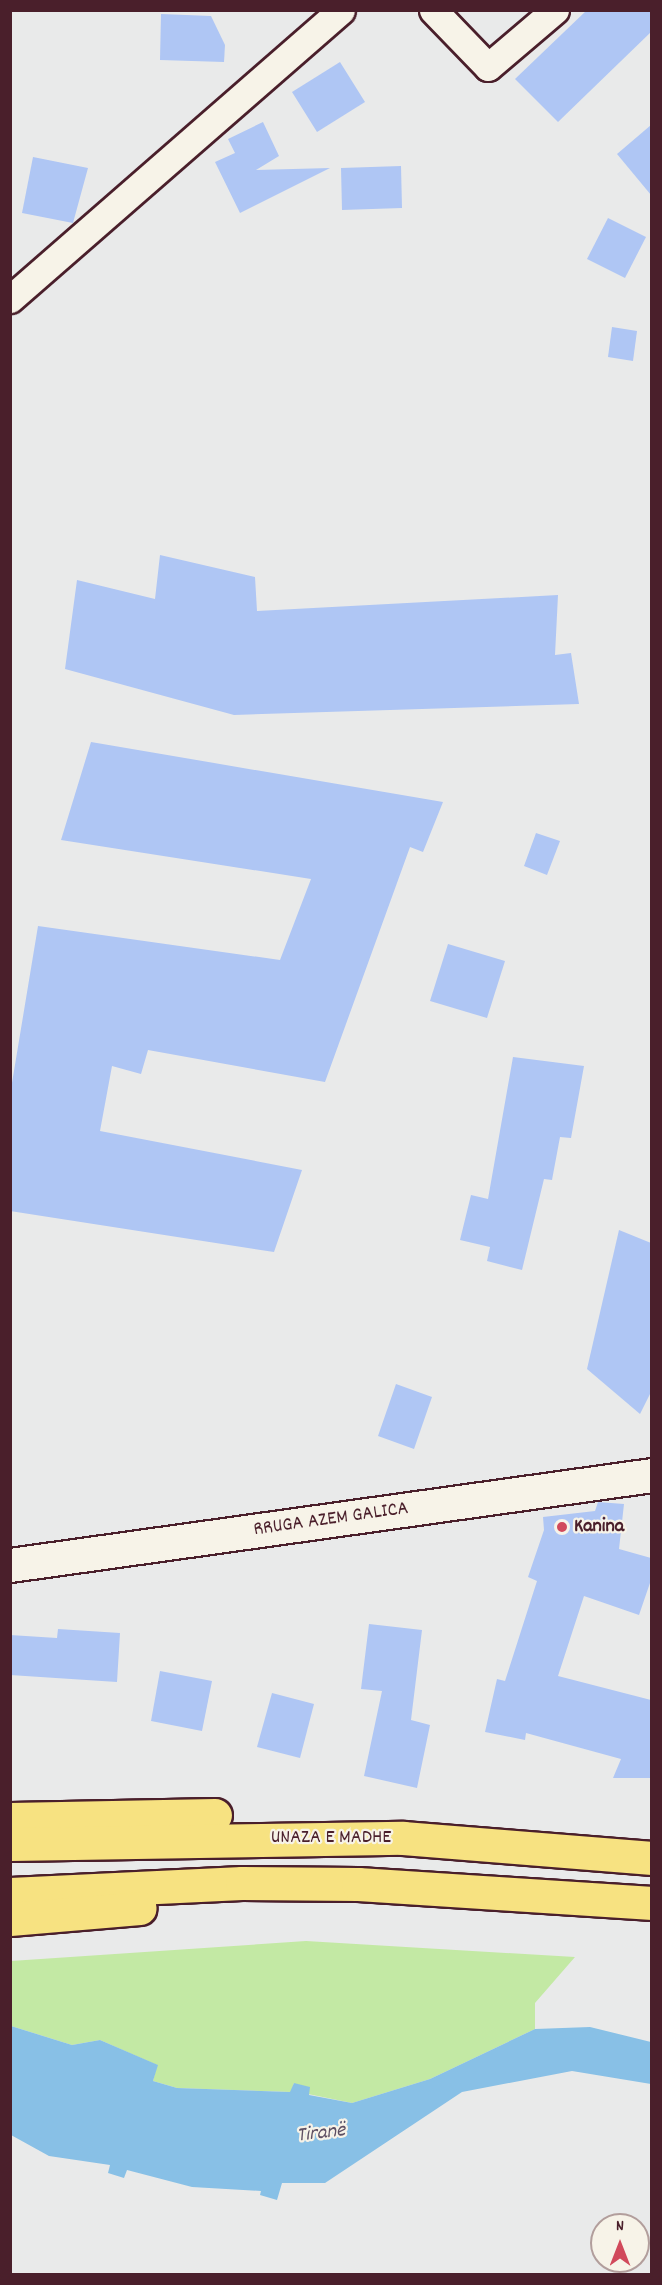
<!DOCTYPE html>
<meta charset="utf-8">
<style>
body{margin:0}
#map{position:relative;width:662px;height:2285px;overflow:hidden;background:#e9eaea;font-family:Dekko,sans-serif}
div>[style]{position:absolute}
.green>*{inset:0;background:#c3e9a4}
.water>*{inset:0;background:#88c0e6}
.building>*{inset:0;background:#afc6f4}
.roads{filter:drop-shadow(2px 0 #4a1f2b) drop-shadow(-2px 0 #4a1f2b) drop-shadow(0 2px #4a1f2b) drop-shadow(0 -2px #4a1f2b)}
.street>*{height:27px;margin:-13.5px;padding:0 13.5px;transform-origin:13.5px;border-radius:13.5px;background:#f7f3e8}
.secondary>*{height:33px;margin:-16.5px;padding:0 16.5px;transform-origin:16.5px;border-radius:16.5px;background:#f7f3e8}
.highway>*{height:33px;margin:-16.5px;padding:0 16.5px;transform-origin:16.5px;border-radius:16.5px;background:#f7e281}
.dots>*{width:16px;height:16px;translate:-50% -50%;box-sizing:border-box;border:3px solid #f7f3e8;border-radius:50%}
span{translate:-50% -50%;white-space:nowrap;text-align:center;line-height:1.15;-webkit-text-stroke:4.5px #f7f3e8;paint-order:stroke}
.street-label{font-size:20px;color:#4a1f2b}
.poi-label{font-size:20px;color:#4a1f2b;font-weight:700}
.left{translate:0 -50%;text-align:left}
.water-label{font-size:21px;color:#5d4f63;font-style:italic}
.frame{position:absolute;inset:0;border:12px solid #4a1f2b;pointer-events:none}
.north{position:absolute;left:590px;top:2213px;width:60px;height:60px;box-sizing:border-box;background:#f7f3e8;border:2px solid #b29e9c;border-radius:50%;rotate:0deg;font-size:16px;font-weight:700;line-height:24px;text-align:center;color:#4a1f2b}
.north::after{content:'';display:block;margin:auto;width:21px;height:27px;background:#d1495b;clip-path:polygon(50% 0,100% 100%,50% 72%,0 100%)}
</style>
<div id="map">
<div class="green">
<i style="clip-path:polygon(306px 1941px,575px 1957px,535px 2003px,535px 2029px,430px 2079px,352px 2103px,308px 2094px,294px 2083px,291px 2092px,177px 2088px,153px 2081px,157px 2065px,100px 2040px,72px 2045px,11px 2026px,11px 1961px)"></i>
</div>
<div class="water">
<i style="clip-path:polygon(11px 2026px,72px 2045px,100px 2040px,158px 2065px,153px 2081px,177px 2088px,290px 2092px,294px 2083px,310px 2087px,309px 2095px,352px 2103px,430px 2079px,535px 2029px,590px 2027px,651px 2042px,651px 2084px,572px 2071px,462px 2092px,325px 2183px,282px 2183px,277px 2200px,260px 2195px,261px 2191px,192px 2187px,127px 2170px,124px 2178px,108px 2173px,110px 2165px,49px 2156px,11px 2135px)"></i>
</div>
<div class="building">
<i style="clip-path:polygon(587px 10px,651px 10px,651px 32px,558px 122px,515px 79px)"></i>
<i style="clip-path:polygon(161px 14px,211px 16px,225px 45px,224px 62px,160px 60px)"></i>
<i style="clip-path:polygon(340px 62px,365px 102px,317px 132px,292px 92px)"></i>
<i style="clip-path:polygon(263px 122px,279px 156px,256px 170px,330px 168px,240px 213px,215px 162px,235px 153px,228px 139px)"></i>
<i style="clip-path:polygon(651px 125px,651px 195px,617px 154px)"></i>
<i style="clip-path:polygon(33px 157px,88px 168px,73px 223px,22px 213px)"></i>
<i style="clip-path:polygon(401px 166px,402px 208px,342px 210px,341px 168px)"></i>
<i style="clip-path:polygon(608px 218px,646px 237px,625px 278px,587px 259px)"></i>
<i style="clip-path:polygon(612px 327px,637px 331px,633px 361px,608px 357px)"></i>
<i style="clip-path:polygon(160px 555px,255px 577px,257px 611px,558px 595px,555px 655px,571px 653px,579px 704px,234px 715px,65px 669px,77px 580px,155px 599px)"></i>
<i style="clip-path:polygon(91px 742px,443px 802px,423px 852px,410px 847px,325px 1082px,148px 1050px,141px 1074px,112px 1066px,100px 1131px,302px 1170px,274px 1252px,10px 1211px,10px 1095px,38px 926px,280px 960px,311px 879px,61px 840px)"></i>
<i style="clip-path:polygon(536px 833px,560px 841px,547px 875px,524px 866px)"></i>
<i style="clip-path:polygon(448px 944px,505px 961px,487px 1018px,430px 1001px)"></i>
<i style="clip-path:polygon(513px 1057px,584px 1066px,571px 1138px,560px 1137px,552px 1180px,544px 1179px,522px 1270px,487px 1261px,490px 1247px,460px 1240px,471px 1195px,488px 1199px)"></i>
<i style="clip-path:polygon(619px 1230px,651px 1243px,651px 1392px,640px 1414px,587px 1369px)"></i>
<i style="clip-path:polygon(396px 1384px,432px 1397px,414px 1449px,378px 1436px)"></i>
<i style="clip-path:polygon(598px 1502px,624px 1504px,619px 1549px,651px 1558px,651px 1580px,639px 1615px,584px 1596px,558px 1676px,651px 1700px,651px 1778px,613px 1778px,621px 1759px,526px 1733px,525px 1740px,485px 1732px,497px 1679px,505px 1681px,537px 1581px,528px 1577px,544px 1530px,543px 1517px,595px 1511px)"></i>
<i style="clip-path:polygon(369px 1624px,422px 1630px,411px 1720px,430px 1725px,417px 1788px,364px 1776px,382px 1691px,361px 1689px)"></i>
<i style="clip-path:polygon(58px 1629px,120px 1633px,117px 1682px,10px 1675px,10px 1635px,57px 1638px)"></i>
<i style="clip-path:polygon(160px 1671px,212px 1681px,202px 1731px,151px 1721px)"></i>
<i style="clip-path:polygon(272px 1693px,314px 1704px,300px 1758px,257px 1747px)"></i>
</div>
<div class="roads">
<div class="street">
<i style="left:433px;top:10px;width:79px;rotate:46deg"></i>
<i style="left:488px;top:67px;width:88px;rotate:-40.4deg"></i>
<i style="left:10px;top:299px;width:439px;rotate:-41.1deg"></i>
</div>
<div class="secondary">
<i style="left:10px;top:1565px;width:648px;rotate:-7.98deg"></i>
</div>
<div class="highway">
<i style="left:10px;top:1819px;width:205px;rotate:-1.1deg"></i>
<i style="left:10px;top:1844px;width:393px;rotate:-0.9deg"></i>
<i style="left:403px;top:1838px;width:250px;rotate:4.6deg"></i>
<i style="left:10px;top:1894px;width:232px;rotate:-2.7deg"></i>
<i style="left:242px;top:1883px;width:116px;rotate:0.5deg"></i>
<i style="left:358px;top:1884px;width:295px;rotate:3.7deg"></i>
<i style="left:10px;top:1919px;width:130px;rotate:-4.8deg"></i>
</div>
</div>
<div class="dots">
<i style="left:562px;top:1527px;background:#d1495b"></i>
</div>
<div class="street-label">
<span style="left:331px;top:1520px;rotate:-8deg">RRUGA AZEM GALICA</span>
<span style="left:331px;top:1838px">UNAZA E MADHE</span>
</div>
<div class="poi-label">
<span class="left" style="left:574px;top:1527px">Kanina</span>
</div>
<div class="water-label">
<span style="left:321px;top:2134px;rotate:-7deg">Tiranë</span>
</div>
<div class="frame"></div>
<div class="north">N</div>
</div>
